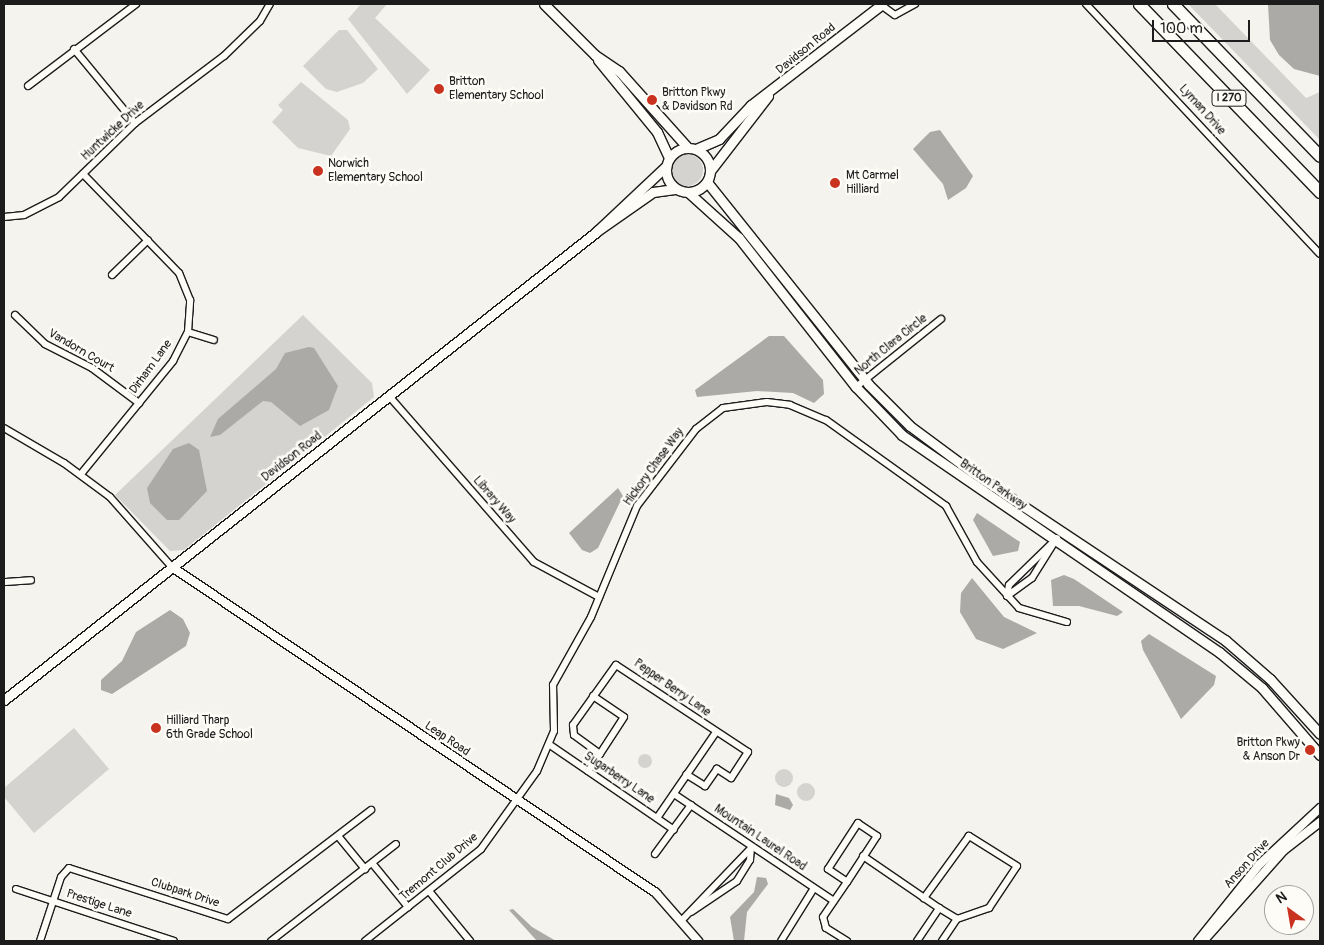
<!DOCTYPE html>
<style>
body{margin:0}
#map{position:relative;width:1324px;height:945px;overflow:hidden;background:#f4f3ee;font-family:Pangolin,sans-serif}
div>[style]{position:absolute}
.green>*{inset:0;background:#d4d3cf}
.round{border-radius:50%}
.water>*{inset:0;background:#abaaa6}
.roads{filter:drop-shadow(1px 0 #1c1c1c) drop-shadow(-1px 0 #1c1c1c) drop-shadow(0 1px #1c1c1c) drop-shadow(0 -1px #1c1c1c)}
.minor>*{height:6px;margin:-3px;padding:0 3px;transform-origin:3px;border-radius:3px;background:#fdfcf7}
.tertiary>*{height:8px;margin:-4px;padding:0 4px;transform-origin:4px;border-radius:4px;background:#fdfcf7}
.secondary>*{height:9px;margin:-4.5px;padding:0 4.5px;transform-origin:4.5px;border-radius:4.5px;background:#fdfcf7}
.secondary>.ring{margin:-4.5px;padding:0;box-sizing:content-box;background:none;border:9px solid #fdfcf7;border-radius:50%}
.motorway>*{height:11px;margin:-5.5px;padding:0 5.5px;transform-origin:5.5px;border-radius:5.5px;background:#fdfcf7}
.dots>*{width:14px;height:14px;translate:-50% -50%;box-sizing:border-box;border:2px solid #fdfcf7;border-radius:50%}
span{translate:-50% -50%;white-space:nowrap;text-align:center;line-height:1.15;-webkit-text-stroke:5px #fdfcf7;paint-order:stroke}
.shield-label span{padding:1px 4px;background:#fdfcf7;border:1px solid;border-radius:4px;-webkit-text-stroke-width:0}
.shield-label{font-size:11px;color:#1c1c1c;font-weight:700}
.street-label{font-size:12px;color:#1c1c1c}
.poi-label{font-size:12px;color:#1c1c1c}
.left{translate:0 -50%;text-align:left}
.right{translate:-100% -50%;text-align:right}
.frame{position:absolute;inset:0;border:5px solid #1c1c1c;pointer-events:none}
.north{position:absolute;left:1264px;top:885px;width:50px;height:50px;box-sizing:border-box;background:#fdfcf7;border:1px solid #a3a29f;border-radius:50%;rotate:328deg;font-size:14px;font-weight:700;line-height:20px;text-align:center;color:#1c1c1c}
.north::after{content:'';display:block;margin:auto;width:18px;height:22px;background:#c8321e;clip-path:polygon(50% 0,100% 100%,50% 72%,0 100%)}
.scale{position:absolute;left:1152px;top:20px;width:98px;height:22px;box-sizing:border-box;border:2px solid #1c1c1c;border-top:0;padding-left:6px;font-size:15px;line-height:18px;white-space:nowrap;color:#1c1c1c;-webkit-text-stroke:4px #fdfcf7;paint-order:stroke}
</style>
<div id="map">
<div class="green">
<i style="clip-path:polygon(361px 4px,387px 4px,375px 18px,430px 70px,407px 94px,348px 19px)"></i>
<i style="clip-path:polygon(1188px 4px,1215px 4px,1306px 98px,1320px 92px,1320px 140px)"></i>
<i style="clip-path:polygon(339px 30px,347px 30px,378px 69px,363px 83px,337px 92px,326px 89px,303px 66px)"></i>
<i style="clip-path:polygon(301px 82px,348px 120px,350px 129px,331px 156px,298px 148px,272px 122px,283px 110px,278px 105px)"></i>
<i class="round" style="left:671px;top:154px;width:32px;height:32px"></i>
<i style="clip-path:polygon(303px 315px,372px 383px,374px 397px,184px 550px,170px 551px,115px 495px)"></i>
<i style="clip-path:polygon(74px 728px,109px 769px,34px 833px,4px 797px,4px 788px)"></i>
<i class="round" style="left:638px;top:754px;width:14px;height:14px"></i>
<i class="round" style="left:775px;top:769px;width:18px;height:18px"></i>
<i class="round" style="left:797px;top:783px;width:18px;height:18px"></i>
</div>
<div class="water">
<i style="clip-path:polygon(1268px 4px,1320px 4px,1320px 76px,1294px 69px,1279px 55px,1270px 40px)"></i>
<i style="clip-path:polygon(940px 130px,973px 176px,966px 188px,948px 200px,943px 184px,913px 149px,930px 132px)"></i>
<i style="clip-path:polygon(769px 336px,784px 336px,823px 380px,824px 394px,814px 403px,793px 393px,757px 391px,697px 397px,695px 390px)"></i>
<i style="clip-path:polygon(309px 347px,314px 348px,338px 386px,329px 410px,300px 426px,271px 402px,263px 401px,220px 435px,210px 437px,218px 419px,276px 369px,285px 353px)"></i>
<i style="clip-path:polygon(189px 443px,199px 450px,207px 491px,179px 520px,167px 520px,150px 503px,147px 488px,173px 449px)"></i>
<i style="clip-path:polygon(618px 488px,623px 496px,598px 548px,590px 553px,582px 550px,569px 533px)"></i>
<i style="clip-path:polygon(977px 513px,1020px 542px,1018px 551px,993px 556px,973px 520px)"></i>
<i style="clip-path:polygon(1064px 575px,1074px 579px,1123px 612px,1117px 616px,1079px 606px,1053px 606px,1051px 580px)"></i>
<i style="clip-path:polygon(972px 578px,1004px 617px,1037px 633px,1003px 649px,976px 639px,960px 612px,961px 593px)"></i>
<i style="clip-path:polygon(170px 610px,183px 619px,190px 633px,186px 646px,112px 694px,101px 690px,101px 680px,122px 661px,136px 632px)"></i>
<i style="clip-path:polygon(1149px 634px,1216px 676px,1214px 685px,1181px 719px,1143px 650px,1141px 641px)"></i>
<i style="clip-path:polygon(776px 794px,789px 798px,793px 805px,790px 810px,775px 805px)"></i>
<i style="clip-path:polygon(757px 877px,766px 878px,768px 884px,747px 912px,744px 941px,734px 941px,730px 917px,754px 892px)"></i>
<i style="clip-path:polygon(513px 909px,532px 927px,556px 941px,537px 941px,509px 910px)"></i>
</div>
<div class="roads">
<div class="minor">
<i style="left:1086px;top:4px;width:342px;rotate:46.9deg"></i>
<i style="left:881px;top:5px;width:17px;rotate:36deg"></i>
<i style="left:895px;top:15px;width:23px;rotate:-29deg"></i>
<i style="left:74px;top:49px;width:96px;rotate:50.5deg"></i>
<i style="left:28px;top:86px;width:136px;rotate:-37.2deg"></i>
<i style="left:4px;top:217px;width:20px;rotate:-6deg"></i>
<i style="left:24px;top:215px;width:39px;rotate:-27deg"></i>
<i style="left:59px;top:197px;width:106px;rotate:-44.2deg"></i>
<i style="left:135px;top:123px;width:111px;rotate:-37deg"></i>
<i style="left:224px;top:56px;width:50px;rotate:-44.2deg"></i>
<i style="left:260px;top:21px;width:20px;rotate:-60deg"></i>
<i style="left:112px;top:275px;width:50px;rotate:-44.2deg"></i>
<i style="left:15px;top:315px;width:42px;rotate:44deg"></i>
<i style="left:45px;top:344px;width:53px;rotate:27.1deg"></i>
<i style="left:92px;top:368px;width:59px;rotate:36.7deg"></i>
<i style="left:188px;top:332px;width:27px;rotate:17deg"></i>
<i style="left:856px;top:387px;width:109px;rotate:-38.7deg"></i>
<i style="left:389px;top:396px;width:220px;rotate:48.9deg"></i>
<i style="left:534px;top:562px;width:74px;rotate:28.3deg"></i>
<i style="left:4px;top:428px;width:69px;rotate:30.3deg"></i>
<i style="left:64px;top:463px;width:57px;rotate:36.5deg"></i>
<i style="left:110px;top:497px;width:94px;rotate:48.5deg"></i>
<i style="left:81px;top:474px;width:146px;rotate:-50.8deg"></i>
<i style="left:173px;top:361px;width:33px;rotate:-63deg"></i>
<i style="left:188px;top:332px;width:32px;rotate:-86deg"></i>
<i style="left:190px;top:300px;width:29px;rotate:-112deg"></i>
<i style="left:179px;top:273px;width:138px;rotate:-134.1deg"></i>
<i style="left:5px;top:582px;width:26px;rotate:-4deg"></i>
<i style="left:1007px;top:596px;width:31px;rotate:-36deg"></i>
<i style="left:1032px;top:578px;width:47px;rotate:-58deg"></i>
<i style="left:1007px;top:596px;width:11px;rotate:-80deg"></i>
<i style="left:1009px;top:585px;width:59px;rotate:-44.3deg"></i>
<i style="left:593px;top:696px;width:37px;rotate:34deg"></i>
<i style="left:624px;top:717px;width:44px;rotate:123deg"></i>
<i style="left:550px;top:745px;width:150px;rotate:34.4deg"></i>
<i style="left:588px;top:771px;width:21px;rotate:-55deg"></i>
<i style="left:600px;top:754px;width:32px;rotate:-144deg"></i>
<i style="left:574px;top:735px;width:10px;rotate:-96deg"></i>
<i style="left:573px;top:725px;width:74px;rotate:-54.4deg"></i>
<i style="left:616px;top:665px;width:158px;rotate:33.4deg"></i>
<i style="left:748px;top:752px;width:31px;rotate:123deg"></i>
<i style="left:731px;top:778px;width:17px;rotate:-147deg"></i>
<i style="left:717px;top:769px;width:21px;rotate:125deg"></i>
<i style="left:705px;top:786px;width:22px;rotate:-148deg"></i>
<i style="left:674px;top:794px;width:192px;rotate:33.8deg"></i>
<i style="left:657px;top:818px;width:104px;rotate:-55.5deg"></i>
<i style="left:338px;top:836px;width:43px;rotate:50.7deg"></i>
<i style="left:655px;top:854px;width:61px;rotate:-53.7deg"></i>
<i style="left:863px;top:856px;width:92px;rotate:34.4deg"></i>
<i style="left:939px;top:908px;width:21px;rotate:31deg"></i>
<i style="left:957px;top:919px;width:34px;rotate:-19deg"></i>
<i style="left:989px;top:908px;width:50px;rotate:-56.3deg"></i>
<i style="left:1017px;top:866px;width:57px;rotate:-148deg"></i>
<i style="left:969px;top:836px;width:77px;rotate:126deg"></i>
<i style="left:372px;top:863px;width:57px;rotate:50.7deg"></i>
<i style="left:16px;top:889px;width:166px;rotate:18.2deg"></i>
<i style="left:429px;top:891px;width:65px;rotate:50.6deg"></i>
<i style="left:683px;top:919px;width:98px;rotate:-46.2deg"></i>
<i style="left:751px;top:848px;width:12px;rotate:95deg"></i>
<i style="left:750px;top:860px;width:25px;rotate:122deg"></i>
<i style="left:737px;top:881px;width:55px;rotate:146deg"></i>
<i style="left:40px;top:941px;width:67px;rotate:-71.8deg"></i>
<i style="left:61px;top:877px;width:12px;rotate:-48deg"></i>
<i style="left:69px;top:868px;width:167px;rotate:17.8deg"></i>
<i style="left:228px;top:919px;width:180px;rotate:-37.3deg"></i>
<i style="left:271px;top:941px;width:158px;rotate:-37.8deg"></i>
<i style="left:365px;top:941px;width:148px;rotate:-38.4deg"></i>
<i style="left:481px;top:849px;width:96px;rotate:-54.3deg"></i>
<i style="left:537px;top:771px;width:43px;rotate:-67deg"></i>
<i style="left:554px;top:731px;width:46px;rotate:-91.2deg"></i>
<i style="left:553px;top:685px;width:78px;rotate:-60.8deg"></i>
<i style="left:591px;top:617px;width:120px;rotate:-67.5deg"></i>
<i style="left:637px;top:506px;width:97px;rotate:-52.5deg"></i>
<i style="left:696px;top:429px;width:34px;rotate:-38deg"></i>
<i style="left:723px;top:408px;width:44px;rotate:-7.8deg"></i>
<i style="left:767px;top:402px;width:23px;rotate:7deg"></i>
<i style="left:790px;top:405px;width:39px;rotate:23deg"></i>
<i style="left:826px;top:420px;width:148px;rotate:35.6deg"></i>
<i style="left:946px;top:506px;width:64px;rotate:61deg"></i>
<i style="left:977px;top:562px;width:62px;rotate:47.6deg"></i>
<i style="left:1019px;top:608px;width:50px;rotate:16.3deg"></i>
<i style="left:781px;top:941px;width:62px;rotate:-58.1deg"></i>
<i style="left:847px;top:941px;width:25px;rotate:-148deg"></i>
<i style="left:826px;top:928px;width:11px;rotate:-105deg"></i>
<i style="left:823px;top:917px;width:42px;rotate:-55.6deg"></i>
<i style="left:847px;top:882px;width:55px;rotate:-56.9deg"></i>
<i style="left:877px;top:836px;width:23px;rotate:-146deg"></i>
<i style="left:858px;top:823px;width:55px;rotate:123.1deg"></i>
<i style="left:828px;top:869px;width:23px;rotate:34deg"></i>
<i style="left:917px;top:941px;width:40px;rotate:-56deg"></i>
<i style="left:942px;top:941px;width:27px;rotate:-56deg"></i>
</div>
<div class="tertiary">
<i style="left:172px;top:567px;width:584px;rotate:33.96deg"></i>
<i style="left:656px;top:893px;width:64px;rotate:48.8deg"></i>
<i style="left:1204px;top:940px;width:120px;rotate:-48.4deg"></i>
<i style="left:1284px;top:850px;width:46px;rotate:-37.9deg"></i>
<i style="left:1198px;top:941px;width:99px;rotate:-51.2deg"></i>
<i style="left:1260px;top:864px;width:82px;rotate:-43deg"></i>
</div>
<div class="secondary">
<i style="left:544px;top:4px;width:72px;rotate:45deg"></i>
<i style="left:595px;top:55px;width:29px;rotate:34deg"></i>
<i style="left:619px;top:71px;width:103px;rotate:48.1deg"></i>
<i style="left:598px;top:60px;width:93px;rotate:50.7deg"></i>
<i style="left:657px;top:132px;width:29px;rotate:65deg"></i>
<i class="ring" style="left:666px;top:148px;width:35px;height:35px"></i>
<i style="left:696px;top:149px;width:25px;rotate:-23deg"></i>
<i style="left:719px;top:139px;width:47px;rotate:-46.7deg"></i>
<i style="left:751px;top:105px;width:165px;rotate:-37.6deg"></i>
<i style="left:710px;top:171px;width:95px;rotate:-52.3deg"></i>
<i style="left:707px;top:182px;width:258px;rotate:51.4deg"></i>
<i style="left:868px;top:384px;width:59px;rotate:45deg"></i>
<i style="left:910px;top:426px;width:77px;rotate:36.6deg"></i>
<i style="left:972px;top:472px;width:304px;rotate:33.6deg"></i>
<i style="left:1225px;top:640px;width:60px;rotate:40.9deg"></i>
<i style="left:1270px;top:679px;width:74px;rotate:47.7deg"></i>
<i style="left:689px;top:193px;width:67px;rotate:42deg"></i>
<i style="left:739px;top:238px;width:189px;rotate:51.9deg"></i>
<i style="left:856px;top:387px;width:66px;rotate:46.2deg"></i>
<i style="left:902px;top:435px;width:384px;rotate:34.4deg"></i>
<i style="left:1219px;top:652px;width:56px;rotate:39.9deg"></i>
<i style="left:1262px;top:688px;width:89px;rotate:49.1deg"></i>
<i style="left:597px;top:231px;width:68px;rotate:-34.9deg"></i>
<i style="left:653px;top:192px;width:22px;rotate:-8deg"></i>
<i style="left:4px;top:700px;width:753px;rotate:-38.32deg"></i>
<i style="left:595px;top:233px;width:98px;rotate:-43.3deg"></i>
</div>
<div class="motorway">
<i style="left:1139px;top:4px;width:261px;rotate:46.1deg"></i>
<i style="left:1173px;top:4px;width:211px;rotate:46deg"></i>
</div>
</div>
<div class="dots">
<i style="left:439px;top:89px;background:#c8321e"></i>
<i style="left:652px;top:100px;background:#c8321e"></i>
<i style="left:318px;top:171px;background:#c8321e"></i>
<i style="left:835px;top:183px;background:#c8321e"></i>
<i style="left:156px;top:728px;background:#c8321e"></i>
<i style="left:1310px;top:750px;background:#c8321e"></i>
</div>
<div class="shield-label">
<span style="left:1229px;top:98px">I 270</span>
</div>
<div class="street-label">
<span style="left:806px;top:49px;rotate:-39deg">Davidson Road</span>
<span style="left:1202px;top:110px;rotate:48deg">Lyman Drive</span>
<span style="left:113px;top:131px;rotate:-43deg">Huntwicke Drive</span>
<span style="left:891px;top:345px;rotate:-39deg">North Clara Circle</span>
<span style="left:81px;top:351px;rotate:30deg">Vandorn Court</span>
<span style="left:151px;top:367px;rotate:-54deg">Dirham Lane</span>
<span style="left:292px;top:457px;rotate:-38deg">Davidson Road</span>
<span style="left:654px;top:467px;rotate:-54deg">Hickory Chase Way</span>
<span style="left:993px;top:485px;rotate:35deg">Britton Parkway</span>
<span style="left:494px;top:500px;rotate:49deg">Library Way</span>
<span style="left:672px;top:688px;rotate:35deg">Pepper Berry Lane</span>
<span style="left:447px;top:739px;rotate:34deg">Leap Road</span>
<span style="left:619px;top:778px;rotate:34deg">Sugarberry Lane</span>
<span style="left:760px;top:838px;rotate:34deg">Mountain Laurel Road</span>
<span style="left:1247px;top:864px;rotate:-48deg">Anson Drive</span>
<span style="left:439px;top:867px;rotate:-40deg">Tremont Club Drive</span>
<span style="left:185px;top:893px;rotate:18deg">Clubpark Drive</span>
<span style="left:99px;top:904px;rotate:18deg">Prestige Lane</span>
</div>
<div class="poi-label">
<span class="left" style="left:449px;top:89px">Britton<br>Elementary School</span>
<span class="left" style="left:662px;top:100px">Britton Pkwy<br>&amp; Davidson Rd</span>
<span class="left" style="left:328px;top:171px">Norwich<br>Elementary School</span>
<span class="left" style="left:846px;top:183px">Mt Carmel<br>Hilliard</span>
<span class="left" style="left:166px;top:728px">Hilliard Tharp<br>6th Grade School</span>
<span class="right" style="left:1300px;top:750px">Britton Pkwy<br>&amp; Anson Dr</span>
</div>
<div class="frame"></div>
<div class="north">N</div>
<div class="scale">100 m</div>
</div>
